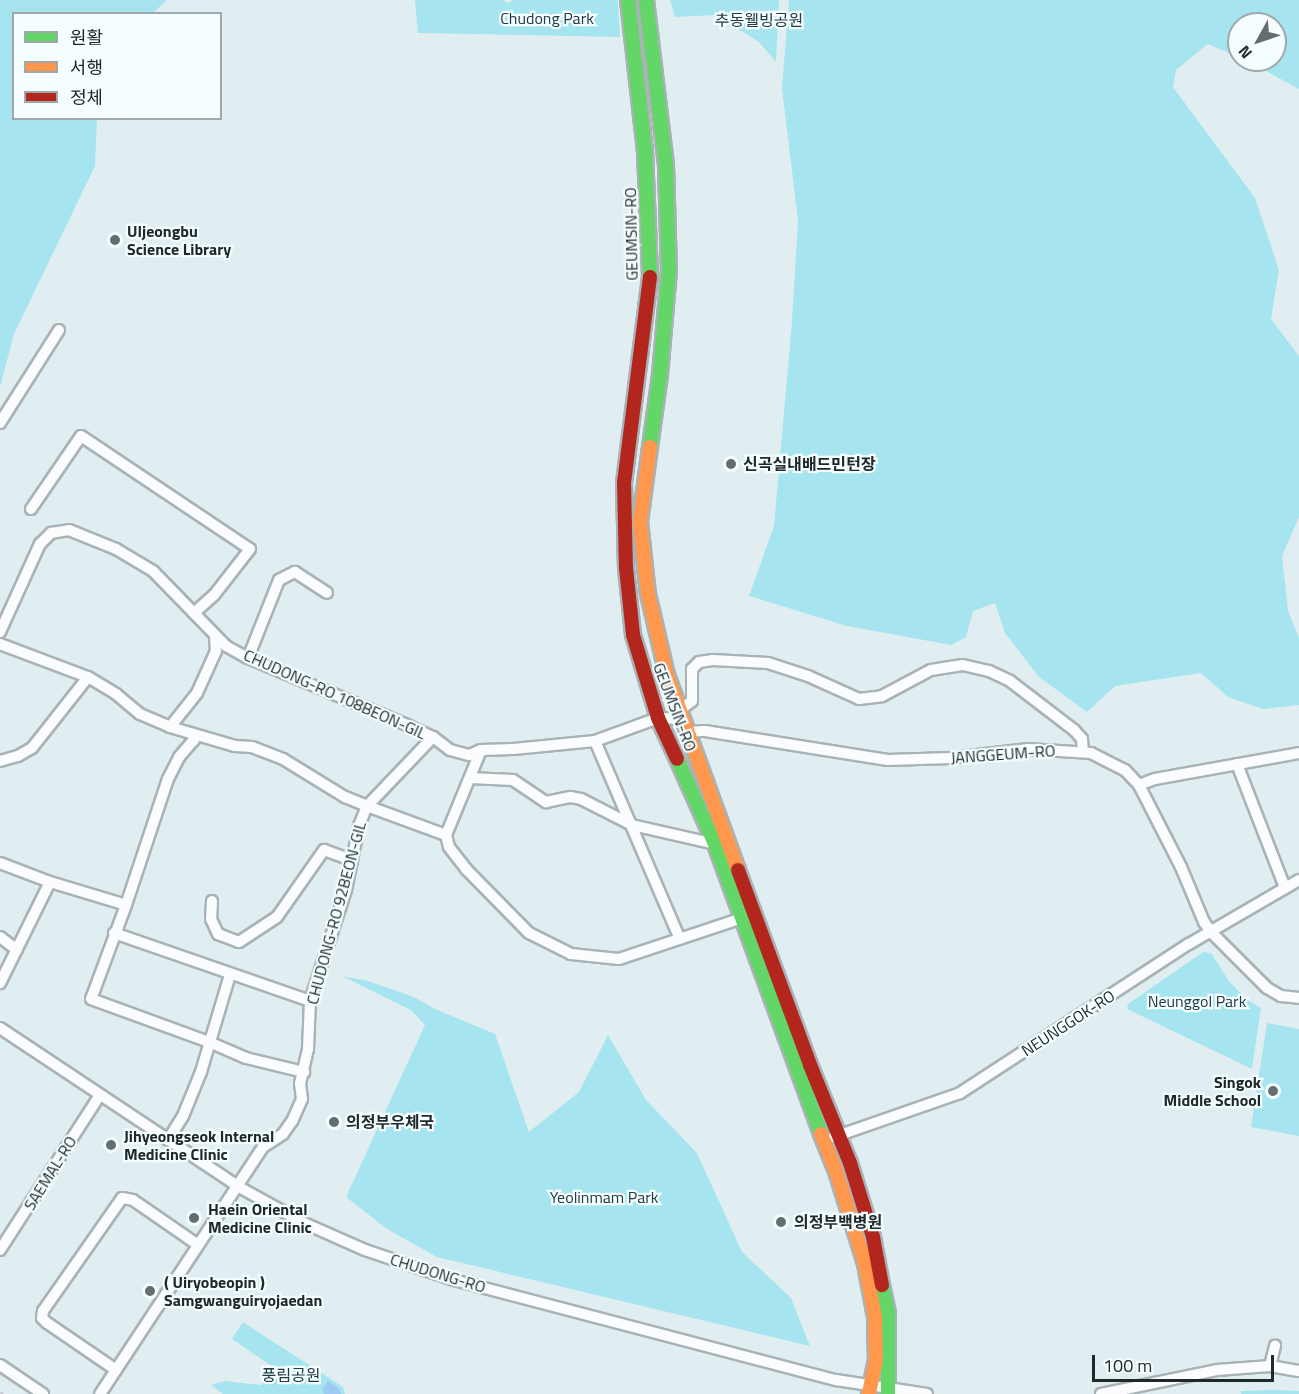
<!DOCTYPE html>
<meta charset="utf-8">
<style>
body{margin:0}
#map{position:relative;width:1299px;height:1394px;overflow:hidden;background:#e1eef1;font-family:"Titillium Web","Noto Sans KR",sans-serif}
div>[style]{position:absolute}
.green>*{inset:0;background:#a6e5ef}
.water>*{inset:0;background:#9ecaf4}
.roads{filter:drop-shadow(2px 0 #a9b3b6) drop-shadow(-2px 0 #a9b3b6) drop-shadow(0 2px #a9b3b6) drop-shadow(0 -2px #a9b3b6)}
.street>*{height:10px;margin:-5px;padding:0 5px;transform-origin:5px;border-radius:5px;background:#fafcfd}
.fast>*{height:14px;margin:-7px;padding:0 7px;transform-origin:7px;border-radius:7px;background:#63d668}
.slow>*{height:14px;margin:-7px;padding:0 7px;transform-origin:7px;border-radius:7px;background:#ff974d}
.jam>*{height:14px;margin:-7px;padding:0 7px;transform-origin:7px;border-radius:7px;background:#b3261e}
.tram>*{height:1.5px;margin:-0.75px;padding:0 0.75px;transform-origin:0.75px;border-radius:0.75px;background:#c9cdcd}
.dots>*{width:16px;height:16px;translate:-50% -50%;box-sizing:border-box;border:3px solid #f4fdff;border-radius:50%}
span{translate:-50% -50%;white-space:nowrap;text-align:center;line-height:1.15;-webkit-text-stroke:4.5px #f4fdff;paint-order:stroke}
.park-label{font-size:16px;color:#223b3f}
.poi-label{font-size:16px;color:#20292a;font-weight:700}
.left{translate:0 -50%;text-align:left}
.right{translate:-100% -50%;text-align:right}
.street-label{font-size:16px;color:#20292a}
.legend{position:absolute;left:12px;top:12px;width:210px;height:108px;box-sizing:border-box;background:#f4fdff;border:2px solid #9fa8aa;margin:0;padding:8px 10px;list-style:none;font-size:18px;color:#20292a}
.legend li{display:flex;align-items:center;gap:12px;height:30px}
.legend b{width:30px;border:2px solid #9fa8aa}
.north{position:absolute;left:1227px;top:12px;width:60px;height:60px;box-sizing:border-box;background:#f4fdff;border:2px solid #9fa8aa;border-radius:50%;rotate:230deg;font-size:16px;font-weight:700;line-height:24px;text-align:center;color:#20292a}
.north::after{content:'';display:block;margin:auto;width:21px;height:27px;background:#646e70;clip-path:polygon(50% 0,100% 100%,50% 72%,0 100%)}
.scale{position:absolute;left:1092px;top:1355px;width:182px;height:27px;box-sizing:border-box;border:3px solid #20292a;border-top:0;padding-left:8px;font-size:18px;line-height:21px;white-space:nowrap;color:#20292a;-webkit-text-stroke:4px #f4fdff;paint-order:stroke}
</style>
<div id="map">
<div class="green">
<i style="clip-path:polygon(0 0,167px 0,153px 13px,14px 14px,14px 118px,97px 119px,95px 166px,14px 334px,0 387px)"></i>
<i style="clip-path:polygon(415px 0,503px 0,508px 3px,513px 0,618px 0,620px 37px,418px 33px)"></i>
<i style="clip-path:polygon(670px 0,779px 0,776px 62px,759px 42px,716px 15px,675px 17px)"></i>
<i style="clip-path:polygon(789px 0,1299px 0,1299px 89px,1246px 60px,1275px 60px,1275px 24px,1239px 24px,1239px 57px,1208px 44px,1176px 70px,1173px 87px,1255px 198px,1279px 270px,1271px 319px,1299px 356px,1299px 517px,1282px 556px,1288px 611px,1299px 638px,1299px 705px,1263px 709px,1228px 697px,1201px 673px,1115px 686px,1087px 712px,1039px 677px,1005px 633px,995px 603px,973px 611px,966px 637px,951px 645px,847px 626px,749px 596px,774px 526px,792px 321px,798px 221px,782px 88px)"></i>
<i style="clip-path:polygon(1203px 952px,1211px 953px,1229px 981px,1246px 999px,1261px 1008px,1252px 1069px,1127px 1009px,1128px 1004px)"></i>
<i style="clip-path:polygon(342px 976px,368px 981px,414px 997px,435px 1009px,495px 1034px,529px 1132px,579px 1092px,608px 1035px,646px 1100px,697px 1153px,742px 1252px,791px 1298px,810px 1346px,437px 1257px,387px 1229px,346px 1197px,425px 1025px,411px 1010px)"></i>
<i style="clip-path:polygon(1267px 1023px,1299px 1029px,1299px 1136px,1251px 1127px)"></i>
<i style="clip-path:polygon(243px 1322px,343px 1387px,345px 1394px,223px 1394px,211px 1385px,224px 1381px,261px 1385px,273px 1367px,232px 1339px)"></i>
<i style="clip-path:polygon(1275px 1390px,1299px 1391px,1299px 1394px,1241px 1394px,1241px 1391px)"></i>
</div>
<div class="water">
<i style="clip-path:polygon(328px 1381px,339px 1388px,341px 1394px,324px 1394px,322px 1389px)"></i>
</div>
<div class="roads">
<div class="street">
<i style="left:0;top:423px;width:110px;rotate:-57.6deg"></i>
<i style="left:31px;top:509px;width:88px;rotate:-55.6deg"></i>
<i style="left:81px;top:436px;width:203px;rotate:33.8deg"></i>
<i style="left:250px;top:549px;width:58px;rotate:128deg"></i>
<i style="left:214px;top:595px;width:27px;rotate:138deg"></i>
<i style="left:0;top:632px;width:97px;rotate:-65.6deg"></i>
<i style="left:40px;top:544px;width:16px;rotate:-45deg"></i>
<i style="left:51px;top:533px;width:18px;rotate:-9deg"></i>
<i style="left:69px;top:530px;width:51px;rotate:22deg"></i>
<i style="left:116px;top:549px;width:43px;rotate:30.7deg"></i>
<i style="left:153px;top:571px;width:105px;rotate:45.8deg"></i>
<i style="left:226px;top:646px;width:25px;rotate:29deg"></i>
<i style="left:248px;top:658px;width:173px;rotate:22.8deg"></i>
<i style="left:407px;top:725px;width:29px;rotate:25deg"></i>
<i style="left:433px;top:737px;width:21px;rotate:37deg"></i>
<i style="left:450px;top:750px;width:20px;rotate:15deg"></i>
<i style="left:469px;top:755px;width:13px;rotate:-23deg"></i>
<i style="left:0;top:644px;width:94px;rotate:20.6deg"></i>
<i style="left:88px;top:677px;width:33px;rotate:31deg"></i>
<i style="left:116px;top:694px;width:31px;rotate:40deg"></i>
<i style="left:140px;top:714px;width:33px;rotate:23deg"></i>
<i style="left:170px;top:727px;width:68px;rotate:16.3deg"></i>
<i style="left:235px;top:746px;width:17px;rotate:3deg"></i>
<i style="left:252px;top:747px;width:33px;rotate:21deg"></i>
<i style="left:283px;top:759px;width:73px;rotate:31.5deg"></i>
<i style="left:345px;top:797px;width:24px;rotate:22deg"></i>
<i style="left:367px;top:806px;width:22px;rotate:112deg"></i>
<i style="left:359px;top:826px;width:65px;rotate:101.5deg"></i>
<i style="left:346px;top:890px;width:117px;rotate:108deg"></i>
<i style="left:310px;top:1001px;width:48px;rotate:92.4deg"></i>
<i style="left:308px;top:1049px;width:35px;rotate:103deg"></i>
<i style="left:300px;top:1083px;width:16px;rotate:83deg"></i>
<i style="left:302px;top:1099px;width:24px;rotate:114deg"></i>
<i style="left:292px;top:1121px;width:16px;rotate:125deg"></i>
<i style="left:283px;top:1134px;width:24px;rotate:147deg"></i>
<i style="left:263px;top:1147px;width:296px;rotate:123.4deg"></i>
<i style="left:248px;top:658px;width:84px;rotate:-68.3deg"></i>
<i style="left:279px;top:580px;width:18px;rotate:-27deg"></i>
<i style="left:295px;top:572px;width:38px;rotate:33deg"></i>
<i style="left:680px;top:710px;width:15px;rotate:-37deg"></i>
<i style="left:692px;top:701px;width:32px;rotate:-90deg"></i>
<i style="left:692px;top:669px;width:10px;rotate:-45deg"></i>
<i style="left:699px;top:662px;width:14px;rotate:-8deg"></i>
<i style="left:713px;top:660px;width:55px;rotate:3.1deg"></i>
<i style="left:768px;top:663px;width:42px;rotate:18deg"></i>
<i style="left:808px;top:676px;width:56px;rotate:24.3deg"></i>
<i style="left:859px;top:699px;width:23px;rotate:-7deg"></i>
<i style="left:882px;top:696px;width:55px;rotate:-28deg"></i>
<i style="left:931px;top:670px;width:32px;rotate:-9deg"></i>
<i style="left:963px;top:665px;width:27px;rotate:13deg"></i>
<i style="left:989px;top:671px;width:23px;rotate:25deg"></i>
<i style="left:1010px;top:681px;width:81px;rotate:37.4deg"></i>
<i style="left:1074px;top:730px;width:12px;rotate:48deg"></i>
<i style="left:1082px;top:739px;width:13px;rotate:86deg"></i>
<i style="left:684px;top:719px;width:26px;rotate:-178deg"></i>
<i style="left:658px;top:718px;width:67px;rotate:159.9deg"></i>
<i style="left:595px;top:741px;width:82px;rotate:174.4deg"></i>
<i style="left:513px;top:749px;width:32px;rotate:178deg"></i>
<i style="left:481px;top:750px;width:92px;rotate:112.4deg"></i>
<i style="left:446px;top:835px;width:12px;rotate:76deg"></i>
<i style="left:449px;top:847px;width:29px;rotate:52deg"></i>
<i style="left:467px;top:870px;width:88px;rotate:45.5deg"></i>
<i style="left:529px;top:933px;width:47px;rotate:26.6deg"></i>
<i style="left:571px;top:954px;width:48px;rotate:5.9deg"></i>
<i style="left:619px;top:959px;width:130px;rotate:-18.4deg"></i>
<i style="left:170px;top:727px;width:43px;rotate:-51.5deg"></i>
<i style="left:197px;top:693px;width:46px;rotate:-65.7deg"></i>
<i style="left:216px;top:651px;width:16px;rotate:-94deg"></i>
<i style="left:689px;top:732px;width:16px;rotate:-4deg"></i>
<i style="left:705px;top:731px;width:185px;rotate:9deg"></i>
<i style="left:888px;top:760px;width:63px;rotate:-1.8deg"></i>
<i style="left:951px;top:758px;width:78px;rotate:-6.7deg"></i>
<i style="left:1028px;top:749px;width:63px;rotate:3.6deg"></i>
<i style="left:1091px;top:753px;width:38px;rotate:27deg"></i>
<i style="left:1125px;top:770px;width:21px;rotate:47deg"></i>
<i style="left:1139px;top:785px;width:92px;rotate:62.9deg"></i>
<i style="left:1181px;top:867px;width:60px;rotate:67.3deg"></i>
<i style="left:1204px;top:922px;width:14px;rotate:54deg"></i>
<i style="left:1212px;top:933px;width:78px;rotate:45deg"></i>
<i style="left:1267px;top:988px;width:16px;rotate:30deg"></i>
<i style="left:1281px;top:996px;width:18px;rotate:6deg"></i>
<i style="left:433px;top:737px;width:95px;rotate:133.7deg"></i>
<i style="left:367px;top:806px;width:84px;rotate:20.2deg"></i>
<i style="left:595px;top:741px;width:215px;rotate:66.8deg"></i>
<i style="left:0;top:761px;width:19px;rotate:-16deg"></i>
<i style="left:18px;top:756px;width:16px;rotate:-30deg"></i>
<i style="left:32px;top:748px;width:90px;rotate:-51.7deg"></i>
<i style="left:1237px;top:764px;width:133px;rotate:68.8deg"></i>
<i style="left:470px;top:778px;width:43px;rotate:2.7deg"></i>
<i style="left:513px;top:780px;width:40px;rotate:34deg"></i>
<i style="left:546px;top:802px;width:25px;rotate:-12deg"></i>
<i style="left:570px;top:797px;width:11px;rotate:10deg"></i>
<i style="left:581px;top:799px;width:57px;rotate:27deg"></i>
<i style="left:632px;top:825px;width:85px;rotate:12.9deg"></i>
<i style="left:1139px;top:785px;width:17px;rotate:-21deg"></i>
<i style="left:1155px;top:779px;width:146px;rotate:-10.2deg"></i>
<i style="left:0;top:863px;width:53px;rotate:20.8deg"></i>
<i style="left:50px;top:882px;width:113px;rotate:116.3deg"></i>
<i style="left:50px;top:882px;width:79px;rotate:16.8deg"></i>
<i style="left:126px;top:905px;width:133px;rotate:-71.6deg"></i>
<i style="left:168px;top:779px;width:25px;rotate:-63deg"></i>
<i style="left:179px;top:757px;width:23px;rotate:-49deg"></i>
<i style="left:194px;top:740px;width:6px;rotate:-99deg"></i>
<i style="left:212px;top:901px;width:18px;rotate:93deg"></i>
<i style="left:211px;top:919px;width:17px;rotate:65deg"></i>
<i style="left:218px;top:934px;width:22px;rotate:21deg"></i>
<i style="left:239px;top:942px;width:45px;rotate:-33.3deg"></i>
<i style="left:277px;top:917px;width:82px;rotate:-55deg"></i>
<i style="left:324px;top:850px;width:30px;rotate:20deg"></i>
<i style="left:126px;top:905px;width:100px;rotate:110.4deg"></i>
<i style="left:91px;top:999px;width:126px;rotate:20deg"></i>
<i style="left:209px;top:1042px;width:40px;rotate:23.4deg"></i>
<i style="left:246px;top:1058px;width:60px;rotate:13.6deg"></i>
<i style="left:114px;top:933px;width:207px;rotate:19.1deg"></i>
<i style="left:0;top:937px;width:21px;rotate:37deg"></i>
<i style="left:0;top:1028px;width:287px;rotate:33.6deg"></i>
<i style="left:239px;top:1187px;width:74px;rotate:29deg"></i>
<i style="left:304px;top:1223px;width:67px;rotate:23.9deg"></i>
<i style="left:365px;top:1250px;width:94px;rotate:18.6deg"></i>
<i style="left:454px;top:1280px;width:395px;rotate:14.7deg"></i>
<i style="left:836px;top:1380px;width:92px;rotate:8.7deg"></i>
<i style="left:834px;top:1137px;width:133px;rotate:-19.2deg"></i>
<i style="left:960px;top:1093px;width:273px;rotate:-33.1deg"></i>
<i style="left:1189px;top:944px;width:127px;rotate:-30.2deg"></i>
<i style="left:168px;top:1140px;width:28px;rotate:-58deg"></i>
<i style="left:183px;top:1116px;width:48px;rotate:-67.8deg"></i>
<i style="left:201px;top:1072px;width:101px;rotate:-73.4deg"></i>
<i style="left:0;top:1250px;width:184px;rotate:-57.2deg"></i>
<i style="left:0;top:1365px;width:52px;rotate:34deg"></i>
<i style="left:1270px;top:1366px;width:21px;rotate:-76deg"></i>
<i style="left:116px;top:1370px;width:83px;rotate:-145.7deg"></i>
<i style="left:47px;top:1323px;width:7px;rotate:-135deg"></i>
<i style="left:42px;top:1318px;width:7px;rotate:-82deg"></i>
<i style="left:43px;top:1311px;width:138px;rotate:-55deg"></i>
<i style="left:122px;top:1198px;width:11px;rotate:10deg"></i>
<i style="left:133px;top:1200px;width:79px;rotate:34.7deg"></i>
<i style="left:1101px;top:1394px;width:118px;rotate:-11.7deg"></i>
<i style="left:1217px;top:1370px;width:53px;rotate:-4.3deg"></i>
<i style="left:1270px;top:1366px;width:29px;rotate:10deg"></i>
</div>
<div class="fast">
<i style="left:628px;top:0;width:152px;rotate:83.6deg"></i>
<i style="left:645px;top:151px;width:126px;rotate:87.7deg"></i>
<i style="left:646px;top:0;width:166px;rotate:83.1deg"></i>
<i style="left:666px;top:165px;width:105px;rotate:88.4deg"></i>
<i style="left:669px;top:270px;width:105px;rotate:94.9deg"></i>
<i style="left:660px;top:375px;width:73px;rotate:97.9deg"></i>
<i style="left:677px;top:759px;width:93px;rotate:65.9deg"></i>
<i style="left:715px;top:844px;width:309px;rotate:69.9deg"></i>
<i style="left:882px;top:1285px;width:29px;rotate:78deg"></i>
<i style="left:888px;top:1313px;width:81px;rotate:90deg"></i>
</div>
<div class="slow">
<i style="left:650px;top:447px;width:76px;rotate:97.6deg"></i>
<i style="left:640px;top:522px;width:72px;rotate:83.7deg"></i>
<i style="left:648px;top:594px;width:83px;rotate:76.8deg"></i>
<i style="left:667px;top:675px;width:208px;rotate:70deg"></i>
<i style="left:821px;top:1134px;width:37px;rotate:68deg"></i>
<i style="left:835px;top:1168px;width:101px;rotate:72.6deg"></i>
<i style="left:865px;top:1264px;width:54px;rotate:79.3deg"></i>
<i style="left:875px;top:1317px;width:43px;rotate:88.7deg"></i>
<i style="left:876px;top:1360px;width:35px;rotate:102deg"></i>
</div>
<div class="jam">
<i style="left:650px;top:277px;width:207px;rotate:97.2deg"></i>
<i style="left:624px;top:482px;width:86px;rotate:88.7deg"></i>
<i style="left:626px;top:568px;width:67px;rotate:84deg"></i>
<i style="left:633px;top:635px;width:87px;rotate:73.2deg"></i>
<i style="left:658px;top:718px;width:45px;rotate:65.1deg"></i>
<i style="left:738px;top:870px;width:208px;rotate:69.7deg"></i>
<i style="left:810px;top:1065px;width:106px;rotate:67.8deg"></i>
<i style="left:850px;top:1163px;width:77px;rotate:72.7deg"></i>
<i style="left:873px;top:1237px;width:49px;rotate:79.4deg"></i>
</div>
</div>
<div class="tram">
<i style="left:0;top:1392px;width:4px;rotate:34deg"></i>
</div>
<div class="dots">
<i style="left:115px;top:240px;background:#646e70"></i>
<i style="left:731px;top:464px;background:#646e70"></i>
<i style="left:1273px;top:1091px;background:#646e70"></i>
<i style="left:334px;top:1122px;background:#646e70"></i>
<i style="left:111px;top:1145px;background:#646e70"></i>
<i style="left:194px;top:1218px;background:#646e70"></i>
<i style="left:781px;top:1222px;background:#646e70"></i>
<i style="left:150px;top:1291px;background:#646e70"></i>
</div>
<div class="park-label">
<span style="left:547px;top:18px">Chudong Park</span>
<span style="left:759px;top:20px">추동웰빙공원</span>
<span style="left:1197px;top:1001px">Neunggol Park</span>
<span style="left:604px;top:1197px">Yeolinmam Park</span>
<span style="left:291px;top:1375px">풍림공원</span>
</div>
<div class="poi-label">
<span class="left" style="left:127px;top:240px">UIjeongbu<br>Science Library</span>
<span class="left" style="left:743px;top:464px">신곡실내배드민턴장</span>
<span class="right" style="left:1261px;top:1091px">Singok<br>Middle School</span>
<span class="left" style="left:346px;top:1122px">의정부우체국</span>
<span class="left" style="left:124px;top:1145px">Jihyeongseok Internal<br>Medicine Clinic</span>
<span class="left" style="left:208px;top:1218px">Haein Oriental<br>Medicine Clinic</span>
<span class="left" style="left:794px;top:1222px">의정부백병원</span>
<span class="left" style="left:164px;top:1291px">( Uiryobeopin )<br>Samgwanguiryojaedan</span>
</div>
<div class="street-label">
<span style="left:631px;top:234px;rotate:-91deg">GEUMSIN-RO</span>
<span style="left:335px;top:694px;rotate:24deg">CHUDONG-RO 108BEON-GIL</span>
<span style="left:675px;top:707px;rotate:69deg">GEUMSIN-RO</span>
<span style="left:1003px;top:754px;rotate:-4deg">JANGGEUM-RO</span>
<span style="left:336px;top:913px;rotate:-75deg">CHUDONG-RO 92BEON-GIL</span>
<span style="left:1068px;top:1023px;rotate:-33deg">NEUNGGOK-RO</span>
<span style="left:50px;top:1173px;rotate:-58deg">SAEMAL-RO</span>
<span style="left:438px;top:1273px;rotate:17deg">CHUDONG-RO</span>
</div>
<ul class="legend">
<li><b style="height:8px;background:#63d668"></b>원활</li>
<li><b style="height:8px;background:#ff974d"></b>서행</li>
<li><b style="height:8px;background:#b3261e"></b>정체</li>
</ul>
<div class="north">N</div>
<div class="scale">100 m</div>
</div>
